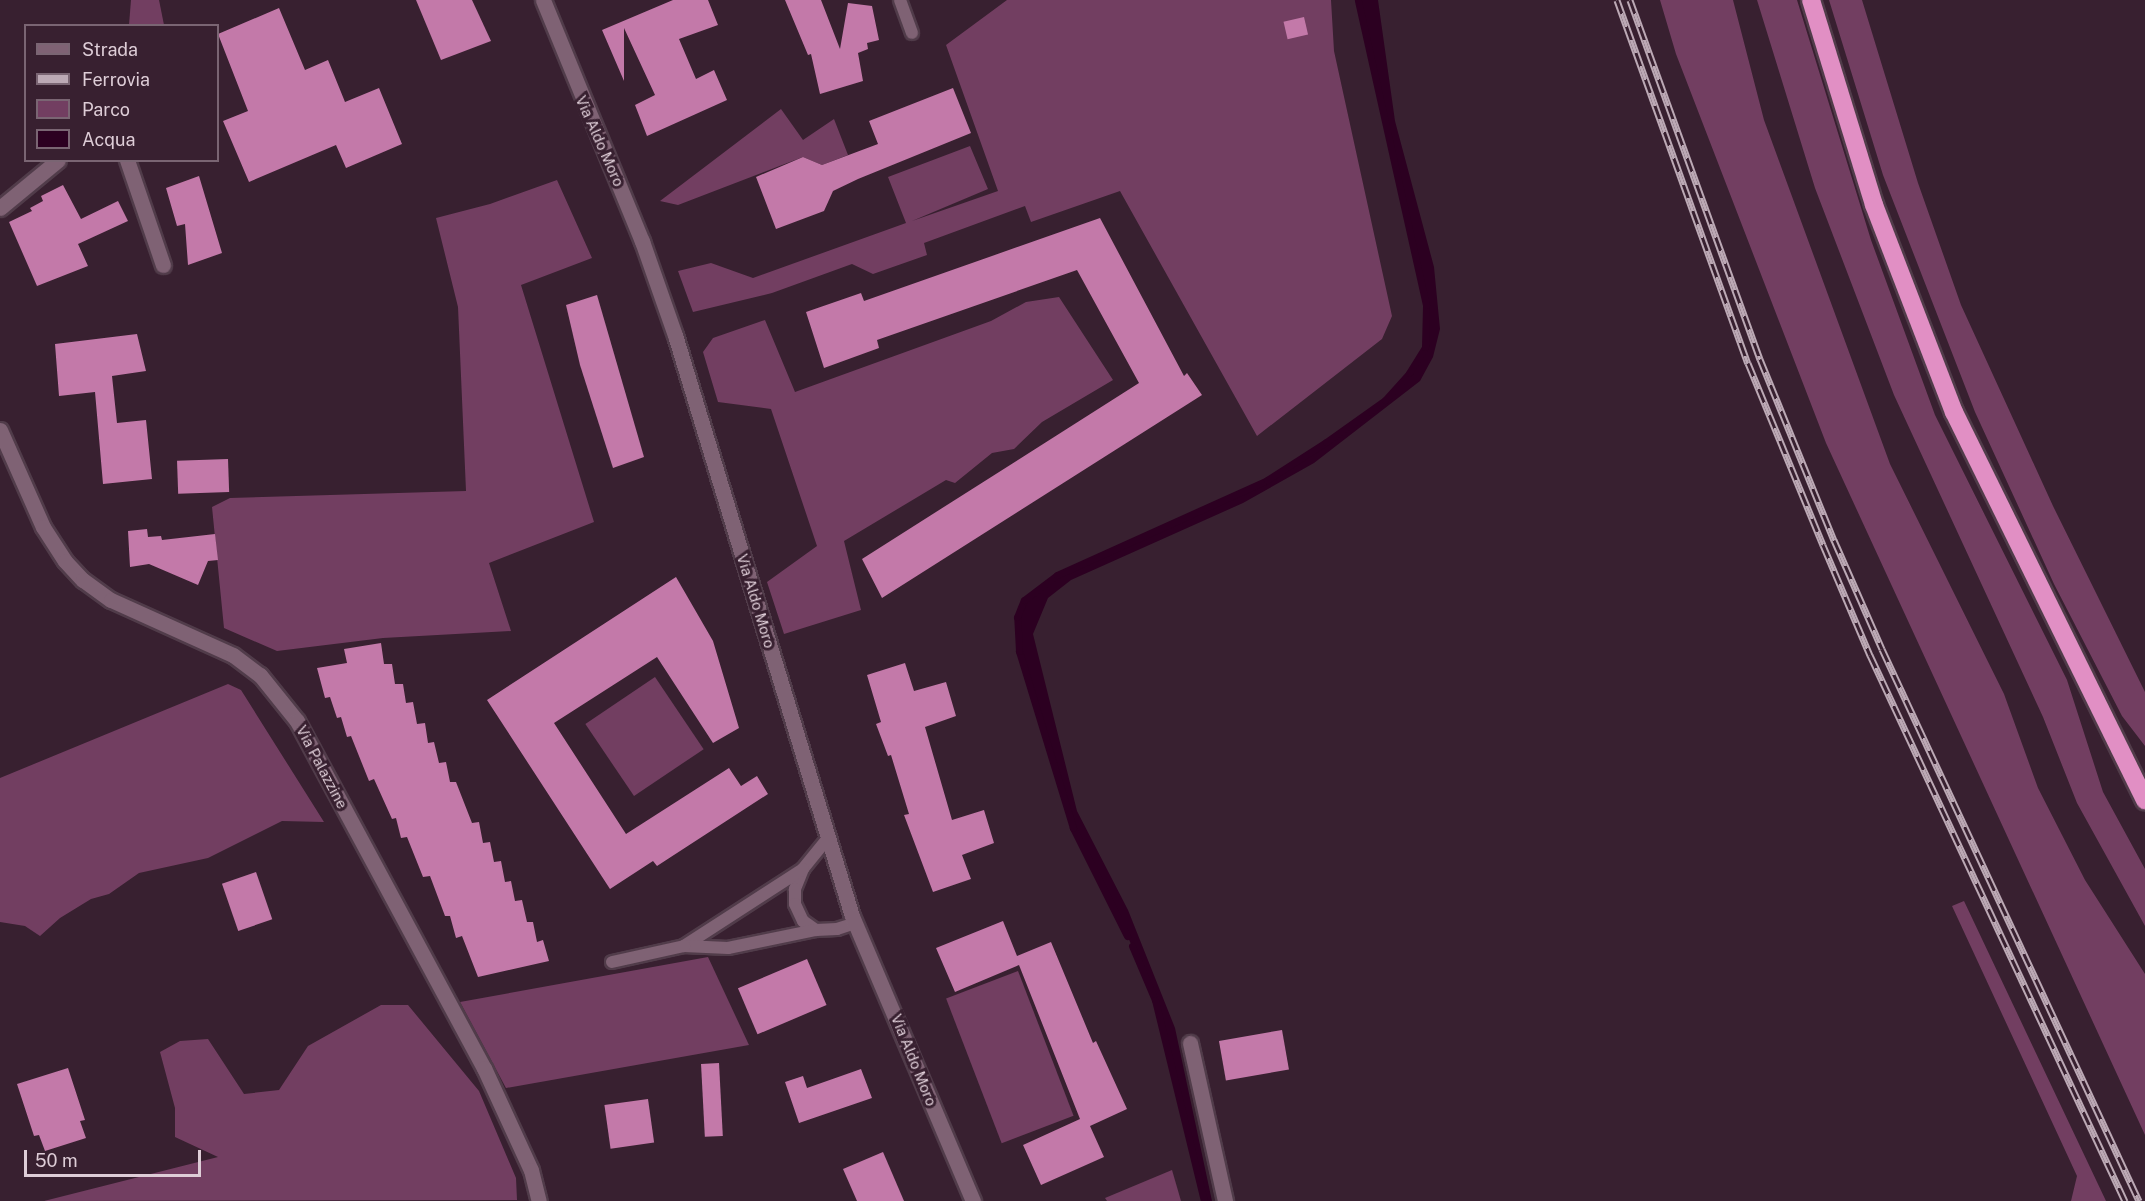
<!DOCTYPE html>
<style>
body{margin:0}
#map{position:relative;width:2145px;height:1201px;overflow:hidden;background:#382030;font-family:"Public Sans",sans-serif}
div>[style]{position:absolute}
.green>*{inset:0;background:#723e61;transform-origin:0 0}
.water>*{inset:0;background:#2c0021}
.stream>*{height:7px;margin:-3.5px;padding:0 3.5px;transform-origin:3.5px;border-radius:3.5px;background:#2c0021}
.building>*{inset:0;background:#c379a9;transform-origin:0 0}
.roads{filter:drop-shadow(2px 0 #513c4a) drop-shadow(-2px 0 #513c4a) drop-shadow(0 2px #513c4a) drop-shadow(0 -2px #513c4a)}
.lane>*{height:12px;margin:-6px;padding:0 6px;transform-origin:6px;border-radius:6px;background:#7f6274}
.street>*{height:15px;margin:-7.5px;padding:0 7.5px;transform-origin:7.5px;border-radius:7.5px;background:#7f6274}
.highway>*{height:18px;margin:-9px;padding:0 9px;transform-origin:9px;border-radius:9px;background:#e18fc4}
.rail>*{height:7px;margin-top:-3.5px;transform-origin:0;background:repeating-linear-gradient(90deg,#382030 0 14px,#bca9b5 0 28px);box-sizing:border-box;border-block:2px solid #bca9b5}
span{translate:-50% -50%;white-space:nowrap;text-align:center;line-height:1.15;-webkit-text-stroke:6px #382030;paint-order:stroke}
.street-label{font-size:15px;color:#decdd7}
.legend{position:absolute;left:24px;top:24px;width:195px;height:138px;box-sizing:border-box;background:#382030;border:2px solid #7a6573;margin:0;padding:8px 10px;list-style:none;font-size:18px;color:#decdd7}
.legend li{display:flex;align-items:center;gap:12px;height:30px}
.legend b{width:30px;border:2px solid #7a6573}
.scale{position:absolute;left:24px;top:1150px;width:177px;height:27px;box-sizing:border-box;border:3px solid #decdd7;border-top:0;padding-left:8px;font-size:18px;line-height:21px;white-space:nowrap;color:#decdd7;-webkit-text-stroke:4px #382030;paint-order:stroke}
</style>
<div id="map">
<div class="green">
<i style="clip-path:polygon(131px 0,159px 0,164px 25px,129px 25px)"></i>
<i style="clip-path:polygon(1007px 0,1331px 0,1334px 51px,1392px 316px,1382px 339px,1257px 436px,1120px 191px,1031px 222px,1025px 206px,924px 243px,927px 255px,873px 274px,852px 264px,772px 293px,693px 312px,678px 271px,711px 263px,753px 278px,906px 223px,888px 177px,970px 146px,988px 189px,912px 221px,998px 191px,946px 45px)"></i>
<i style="clip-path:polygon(1660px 0,1733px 0,1764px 120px,1890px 464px,2004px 694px,2038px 788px,2085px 880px,2145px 974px,2145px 1135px,1826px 443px,1676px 54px)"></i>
<i style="clip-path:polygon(1757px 0,1797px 0,1871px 240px,1935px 415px,2067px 680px,2103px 792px,2145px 869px,2145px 926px,2077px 803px,2043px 717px,1894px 395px,1815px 188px)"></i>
<i style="clip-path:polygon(1829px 0,1862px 0,1918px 183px,1961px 305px,2053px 506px,2145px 692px,2145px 746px,2122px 716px,2054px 584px,1975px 412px,1883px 175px)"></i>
<i style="clip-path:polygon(781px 109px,803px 140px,834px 119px,848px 155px,822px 165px,803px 157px,678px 205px,660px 201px)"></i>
<i style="clip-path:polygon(557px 180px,592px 258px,521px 285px,594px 522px,489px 563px,511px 631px,383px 638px,277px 651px,224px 628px,212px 507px,230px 498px,466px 491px,458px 307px,436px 218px,490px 204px)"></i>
<i style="clip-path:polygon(1059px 297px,1113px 380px,1042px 422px,1014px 449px,992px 453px,955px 483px,946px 480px,844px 541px,861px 610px,784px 634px,767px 582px,817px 546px,771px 409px,718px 402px,703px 352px,713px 338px,765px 320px,795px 392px,991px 321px,1026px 302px)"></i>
<i style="left:655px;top:677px;width:87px;height:84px;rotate:56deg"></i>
<i style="clip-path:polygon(228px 684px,241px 690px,324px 822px,282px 821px,208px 858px,139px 873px,109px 894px,91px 899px,60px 918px,40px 936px,25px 926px,0 922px,0 778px)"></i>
<i style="clip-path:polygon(1964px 901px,2106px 1201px,2071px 1201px,2077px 1176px,1952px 906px)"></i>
<i style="clip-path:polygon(708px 957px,749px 1045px,506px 1088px,460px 1002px)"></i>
<i style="left:1018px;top:971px;width:155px;height:77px;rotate:69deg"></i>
<i style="clip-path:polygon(381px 1005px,408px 1005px,479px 1091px,516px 1178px,517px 1200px,44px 1201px,218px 1157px,175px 1137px,175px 1108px,160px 1052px,180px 1041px,208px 1039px,244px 1094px,279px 1090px,308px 1046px)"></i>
<i style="clip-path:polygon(1172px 1170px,1181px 1201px,1107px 1201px,1105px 1198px)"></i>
</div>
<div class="water">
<i style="clip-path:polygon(1358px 0,1378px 0,1395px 121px,1434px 267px,1440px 329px,1433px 357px,1420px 381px,1314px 463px,1243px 503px,1071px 580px,1048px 598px,1033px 634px,1077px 811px,1128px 910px,1175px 1028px,1212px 1201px,1204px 1201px,1155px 1000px,1115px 907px,1073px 828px,1019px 651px,1017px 617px,1024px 600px,1057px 575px,1267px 480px,1326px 442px,1385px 400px,1409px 373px,1425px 347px,1426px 305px)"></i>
</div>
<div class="stream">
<i style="left:1127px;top:936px;width:121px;rotate:-116.6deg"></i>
<i style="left:1073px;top:828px;width:185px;rotate:-107deg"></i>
<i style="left:1019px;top:651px;width:34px;rotate:-93deg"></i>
<i style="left:1017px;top:617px;width:18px;rotate:-68deg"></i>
<i style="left:1024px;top:600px;width:41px;rotate:-37.1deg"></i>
<i style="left:1057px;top:575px;width:230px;rotate:-24.3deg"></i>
<i style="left:1267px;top:480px;width:70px;rotate:-32.8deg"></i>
<i style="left:1326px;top:442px;width:72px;rotate:-35.4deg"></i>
<i style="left:1385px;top:400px;width:36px;rotate:-48deg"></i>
<i style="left:1409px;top:373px;width:31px;rotate:-58deg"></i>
<i style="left:1425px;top:347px;width:42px;rotate:-88.6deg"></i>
<i style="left:1426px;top:305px;width:312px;rotate:-102.6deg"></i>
<i style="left:1132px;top:946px;width:59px;rotate:66.9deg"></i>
<i style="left:1155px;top:1000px;width:207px;rotate:76.3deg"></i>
</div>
<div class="building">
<i style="clip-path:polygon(416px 0,472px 0,491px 41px,441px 60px)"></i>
<i style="clip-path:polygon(673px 0,708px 0,718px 25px,679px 39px,696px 79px,714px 70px,727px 100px,647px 136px,635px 105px,655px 95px,624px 28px,624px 81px,602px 30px)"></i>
<i style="clip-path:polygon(785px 0,821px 0,840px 49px,848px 3px,872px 6px,879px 40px,867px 43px,868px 49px,858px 53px,863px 81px,820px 94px,811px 54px,808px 55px)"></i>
<i style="clip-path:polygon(279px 8px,305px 70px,328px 60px,345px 102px,379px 88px,402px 144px,346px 168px,336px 145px,249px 182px,223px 121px,248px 111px,218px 34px)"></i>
<i style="left:1304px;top:17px;width:18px;height:21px;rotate:77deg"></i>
<i style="clip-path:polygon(953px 88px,971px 133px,858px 179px,833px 191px,824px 211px,776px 229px,756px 177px,803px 157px,822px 165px,878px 144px,869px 121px)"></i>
<i style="clip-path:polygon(199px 176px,222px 253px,188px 265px,185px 224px,177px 226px,166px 188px)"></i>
<i style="clip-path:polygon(63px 185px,81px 219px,118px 201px,128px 221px,78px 244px,88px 266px,37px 286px,9px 222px,32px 211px,30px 208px,43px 201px,41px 196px)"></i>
<i style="clip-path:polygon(1100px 218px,1184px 376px,1187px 373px,1202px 395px,882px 598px,862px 559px,1139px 383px,1077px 270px,877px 340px,879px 348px,824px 368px,806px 312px,861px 293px,864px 301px)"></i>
<i style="clip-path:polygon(597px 295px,644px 457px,613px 468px,580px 365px,566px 305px)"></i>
<i style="clip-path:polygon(137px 334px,146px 371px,112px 376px,117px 423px,146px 420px,152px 479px,103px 484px,95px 392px,59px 396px,55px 344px)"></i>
<i style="left:228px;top:459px;width:33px;height:51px;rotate:88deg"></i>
<i style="clip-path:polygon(147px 529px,148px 537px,161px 536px,162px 540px,215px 534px,218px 560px,208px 561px,198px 585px,149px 564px,130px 567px,128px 531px)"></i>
<i style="clip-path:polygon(676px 577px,713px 641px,739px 728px,713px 743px,657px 657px,554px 723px,626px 834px,729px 768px,741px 786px,757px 776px,768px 794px,657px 866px,653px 861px,610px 889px,487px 700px)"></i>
<i style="clip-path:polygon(381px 643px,384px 664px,392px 664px,395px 684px,403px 684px,406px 703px,413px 702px,417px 724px,425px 723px,428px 743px,434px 742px,439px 763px,446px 762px,450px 782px,456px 782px,472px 823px,479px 822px,483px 843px,490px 842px,494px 862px,501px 861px,505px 882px,511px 881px,515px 901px,522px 900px,527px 922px,533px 922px,537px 942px,543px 940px,549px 961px,478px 977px,462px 936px,456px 938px,450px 916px,445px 916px,430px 876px,423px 877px,407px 837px,401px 838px,396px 818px,392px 819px,374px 779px,369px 781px,351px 736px,347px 737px,341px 717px,337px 718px,330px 697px,325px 698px,317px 668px,347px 663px,344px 649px)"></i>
<i style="clip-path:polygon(905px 663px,914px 691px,946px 682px,956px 716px,925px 727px,952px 820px,984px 810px,994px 843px,962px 855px,971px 879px,933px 892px,904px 815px,909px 814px,891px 755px,888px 756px,876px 724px,881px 722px,867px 675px)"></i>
<i style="left:256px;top:872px;width:50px;height:36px;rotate:71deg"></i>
<i style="clip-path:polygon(1003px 921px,1017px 956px,1051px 942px,1093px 1043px,1096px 1041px,1127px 1109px,1090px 1126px,1104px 1157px,1041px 1185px,1023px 1145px,1080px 1119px,1019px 965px,955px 992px,936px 948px)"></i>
<i style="left:807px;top:959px;width:50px;height:75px;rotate:67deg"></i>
<i style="left:1282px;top:1030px;width:40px;height:64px;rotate:80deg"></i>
<i style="left:719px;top:1063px;width:73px;height:18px;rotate:87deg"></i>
<i style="clip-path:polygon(68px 1068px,85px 1120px,80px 1121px,86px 1138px,45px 1151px,39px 1135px,34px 1136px,17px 1084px)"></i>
<i style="clip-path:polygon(861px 1069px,872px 1098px,799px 1123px,785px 1082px,803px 1076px,807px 1088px)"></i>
<i style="left:648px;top:1099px;width:44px;height:44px;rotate:82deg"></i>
<i style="clip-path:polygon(883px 1152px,904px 1201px,857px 1201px,843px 1169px)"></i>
</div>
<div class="roads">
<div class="lane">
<i style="left:900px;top:0;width:35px;rotate:70deg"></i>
<i style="left:828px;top:838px;width:40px;rotate:129deg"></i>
<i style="left:803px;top:869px;width:22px;rotate:112deg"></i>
<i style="left:795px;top:889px;width:15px;rotate:90deg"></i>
<i style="left:795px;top:904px;width:19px;rotate:65deg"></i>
<i style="left:803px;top:921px;width:16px;rotate:35deg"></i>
<i style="left:816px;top:930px;width:21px;rotate:-3deg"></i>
<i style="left:837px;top:929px;width:19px;rotate:-18deg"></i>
<i style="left:803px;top:869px;width:142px;rotate:147.1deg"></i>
<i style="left:684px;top:946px;width:44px;rotate:2.6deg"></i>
<i style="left:728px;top:948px;width:90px;rotate:-11.6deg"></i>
<i style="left:612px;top:962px;width:74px;rotate:-12.5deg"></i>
</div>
<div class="street">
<i style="left:543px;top:0;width:261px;rotate:67.7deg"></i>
<i style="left:642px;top:241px;width:100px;rotate:70.7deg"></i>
<i style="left:675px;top:335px;width:607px;rotate:73.06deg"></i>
<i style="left:852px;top:916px;width:310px;rotate:67deg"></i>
<i style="left:127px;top:160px;width:111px;rotate:71.1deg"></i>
<i style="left:0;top:208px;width:75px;rotate:-39.6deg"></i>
<i style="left:0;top:430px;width:106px;rotate:66.1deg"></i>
<i style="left:43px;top:527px;width:40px;rotate:57.1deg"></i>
<i style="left:65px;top:561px;width:26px;rotate:47deg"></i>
<i style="left:83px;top:580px;width:34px;rotate:36deg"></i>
<i style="left:111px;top:600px;width:134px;rotate:24.3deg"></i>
<i style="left:233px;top:655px;width:34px;rotate:37deg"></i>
<i style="left:260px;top:675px;width:59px;rotate:51.2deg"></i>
<i style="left:297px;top:721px;width:394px;rotate:61.7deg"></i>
<i style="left:484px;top:1068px;width:112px;rotate:65.3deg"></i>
<i style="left:531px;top:1170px;width:32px;rotate:76deg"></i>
<i style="left:1190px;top:1043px;width:162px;rotate:77.5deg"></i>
</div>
<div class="highway">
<i style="left:1811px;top:0;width:214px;rotate:72.9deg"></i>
<i style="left:1874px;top:205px;width:222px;rotate:68.9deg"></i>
<i style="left:1954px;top:412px;width:433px;rotate:63.8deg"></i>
</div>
</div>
<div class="rail">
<i style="left:1617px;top:0;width:386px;rotate:70.2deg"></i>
<i style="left:1748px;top:363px;width:197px;rotate:67.6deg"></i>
<i style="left:1823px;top:545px;width:120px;rotate:66.9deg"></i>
<i style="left:1870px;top:655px;width:603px;rotate:64.97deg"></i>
<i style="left:1630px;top:0;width:382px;rotate:70.1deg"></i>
<i style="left:1760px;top:359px;width:196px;rotate:67.8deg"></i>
<i style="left:1834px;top:540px;width:119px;rotate:66.2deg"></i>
<i style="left:1882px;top:649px;width:609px;rotate:65.03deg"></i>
</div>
<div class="street-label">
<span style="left:600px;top:141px;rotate:66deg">Via Aldo Moro</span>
<span style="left:756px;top:601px;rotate:73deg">Via Aldo Moro</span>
<span style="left:322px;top:767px;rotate:62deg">Via Palazzine</span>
<span style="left:914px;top:1060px;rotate:68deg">Via Aldo Moro</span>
</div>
<ul class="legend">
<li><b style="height:8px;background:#7f6274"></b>Strada</li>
<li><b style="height:8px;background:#bca9b5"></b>Ferrovia</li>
<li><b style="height:16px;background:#723e61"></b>Parco</li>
<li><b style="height:16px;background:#2c0021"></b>Acqua</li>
</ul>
<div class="scale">50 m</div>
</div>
